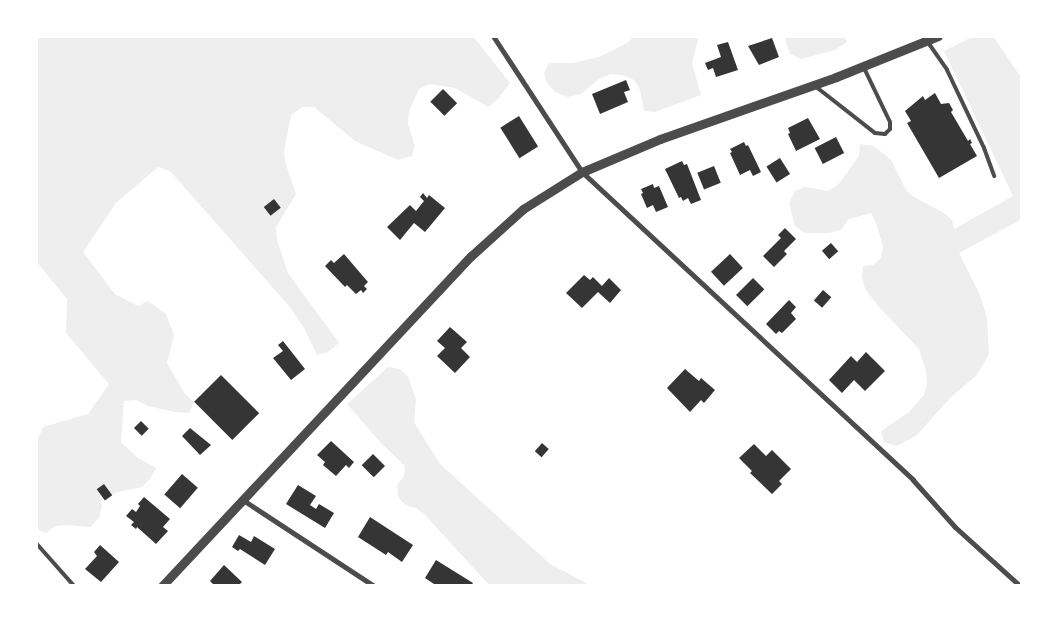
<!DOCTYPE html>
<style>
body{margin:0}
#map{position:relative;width:1058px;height:622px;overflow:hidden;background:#fff;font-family:Jost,sans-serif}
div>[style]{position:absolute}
.green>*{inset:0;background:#eee}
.building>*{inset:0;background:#353535;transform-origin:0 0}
.service>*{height:4px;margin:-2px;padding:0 2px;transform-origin:2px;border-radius:2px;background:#4c4c4c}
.minor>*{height:5px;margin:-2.5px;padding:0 2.5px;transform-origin:2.5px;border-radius:2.5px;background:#4c4c4c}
.tertiary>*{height:9px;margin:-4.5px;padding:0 4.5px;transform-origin:4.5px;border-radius:4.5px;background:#4c4c4c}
span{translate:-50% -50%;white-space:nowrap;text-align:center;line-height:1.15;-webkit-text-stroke:5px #fff;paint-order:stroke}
.frame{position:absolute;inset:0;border:38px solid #fff;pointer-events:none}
</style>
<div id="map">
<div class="green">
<i style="clip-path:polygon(36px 36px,473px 36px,510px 83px,497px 100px,488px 107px,455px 88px,430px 84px,419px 89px,409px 111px,408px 124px,415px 146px,412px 156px,398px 160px,355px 141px,314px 107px,302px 107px,291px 115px,284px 152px,285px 162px,296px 194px,276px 227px,277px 240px,288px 273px,339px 343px,328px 352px,317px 355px,304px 328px,289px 306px,170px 171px,158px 167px,116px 203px,83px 252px,115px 294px,138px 306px,148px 301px,166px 314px,174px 335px,167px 363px,185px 394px,194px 402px,189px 413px,175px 412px,148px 406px,136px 400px,124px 401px,121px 442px,138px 458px,156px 468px,150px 479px,142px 487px,117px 492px,112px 495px,100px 496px,102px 507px,99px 518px,90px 527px,67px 525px,55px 526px,46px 533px,36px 529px,36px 444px,43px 427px,88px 414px,109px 384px,66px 333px,67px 299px,36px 261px)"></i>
<i style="clip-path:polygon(633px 36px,699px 36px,692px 63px,701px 95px,655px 112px,644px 111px,640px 90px,634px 80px,623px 75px,611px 74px,599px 79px,581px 94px,568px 97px,555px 92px,547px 83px,544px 73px,549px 63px,573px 63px,599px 57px,629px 42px)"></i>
<i style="clip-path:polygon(784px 36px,844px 36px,847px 42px,835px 50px,801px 59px,790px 54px)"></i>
<i style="clip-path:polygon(974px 36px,993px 36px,1022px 79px,1022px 219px,959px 253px,980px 295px,987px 318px,989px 354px,977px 375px,950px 398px,917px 435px,897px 446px,884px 442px,881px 431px,909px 412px,924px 395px,927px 384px,926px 371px,919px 349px,879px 307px,865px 289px,862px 277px,863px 266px,873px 265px,881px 258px,883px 246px,876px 223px,871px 213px,849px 219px,841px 230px,829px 233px,805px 233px,795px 226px,789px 203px,795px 191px,805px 187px,828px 191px,838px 185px,859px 156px,860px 144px,873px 146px,883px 153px,891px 160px,906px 190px,914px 197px,944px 213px,952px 220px,954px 229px,1013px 196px,944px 51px)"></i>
<i style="clip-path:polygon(388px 367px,400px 369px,408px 377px,416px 399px,414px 422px,440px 464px,550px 564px,592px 586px,490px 586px,424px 514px,416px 508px,405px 505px,398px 497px,397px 485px,404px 476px,405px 466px,380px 442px,347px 404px)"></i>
</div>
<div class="building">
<i style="clip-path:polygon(772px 38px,779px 57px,759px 65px,748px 46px)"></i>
<i style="clip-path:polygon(728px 42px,738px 70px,716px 77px,713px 68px,708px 70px,705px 63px,721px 57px,717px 45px)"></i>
<i style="clip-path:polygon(626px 80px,630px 90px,624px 92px,628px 102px,600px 114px,592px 94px)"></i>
<i style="left:443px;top:89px;width:20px;height:18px;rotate:45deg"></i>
<i style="clip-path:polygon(935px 93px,941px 104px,949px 103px,953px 110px,951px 112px,968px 141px,970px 139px,972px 143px,970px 144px,977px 156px,939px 178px,907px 123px,911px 121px,905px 111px,923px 96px,925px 100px)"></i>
<i style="left:519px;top:116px;width:36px;height:22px;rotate:58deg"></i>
<i style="clip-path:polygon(808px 118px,820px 139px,796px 151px,788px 134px,790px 133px,788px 128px)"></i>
<i style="left:836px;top:137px;width:18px;height:24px;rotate:63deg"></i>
<i style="clip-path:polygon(744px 142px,746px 146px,748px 145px,761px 172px,753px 176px,750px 170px,740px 175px,730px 153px,732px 152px,730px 149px)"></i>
<i style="left:780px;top:158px;width:19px;height:16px;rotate:58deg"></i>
<i style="clip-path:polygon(682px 161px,684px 165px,687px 164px,701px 200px,691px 204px,688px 198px,683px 201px,681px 197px,679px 198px,665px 169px)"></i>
<i style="left:714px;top:166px;width:18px;height:18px;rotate:68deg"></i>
<i style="clip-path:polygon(653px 184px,654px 188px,659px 186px,668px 207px,656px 212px,653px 205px,647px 208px,641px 194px,643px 193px,641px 189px)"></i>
<i style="clip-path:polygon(423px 193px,427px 198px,429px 195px,445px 208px,425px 232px,414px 223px,400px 240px,387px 227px,410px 205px,416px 211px,424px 201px,420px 197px)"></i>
<i style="left:274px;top:199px;width:11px;height:13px;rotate:52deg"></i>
<i style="clip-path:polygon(785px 228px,796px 239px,784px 251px,787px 254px,774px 267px,763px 256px,781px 238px,778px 235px)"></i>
<i style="left:831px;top:243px;width:11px;height:12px;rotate:49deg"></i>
<i style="clip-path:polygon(344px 254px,368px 282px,364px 286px,367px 289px,363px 293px,361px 290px,356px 294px,347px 285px,345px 287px,325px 266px,331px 260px,334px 263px)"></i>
<i style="left:730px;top:254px;width:19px;height:26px;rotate:47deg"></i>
<i style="clip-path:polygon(584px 275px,590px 280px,593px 277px,602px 286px,609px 278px,621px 290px,610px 303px,598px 292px,582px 308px,566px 293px)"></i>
<i style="left:753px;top:278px;width:16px;height:24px;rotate:45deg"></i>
<i style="left:823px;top:290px;width:11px;height:14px;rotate:41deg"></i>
<i style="clip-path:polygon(789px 300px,796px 307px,791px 313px,796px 319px,782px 333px,779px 331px,776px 334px,766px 324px)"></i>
<i style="clip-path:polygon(450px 327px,467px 342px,461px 348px,470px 357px,455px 373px,437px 356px,445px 348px,437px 341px)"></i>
<i style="clip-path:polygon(283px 341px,305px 369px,291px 380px,273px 358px,283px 351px,278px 345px)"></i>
<i style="clip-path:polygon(866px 352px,885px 371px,865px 391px,854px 380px,842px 393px,829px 380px,851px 356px,857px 362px)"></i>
<i style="clip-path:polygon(685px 369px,699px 381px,701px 378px,715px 390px,704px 403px,701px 400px,690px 412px,667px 388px)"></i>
<i style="left:221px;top:375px;width:54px;height:38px;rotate:45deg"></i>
<i style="left:141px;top:421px;width:11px;height:10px;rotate:45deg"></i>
<i style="clip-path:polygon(190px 428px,211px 445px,200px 455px,182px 436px)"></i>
<i style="clip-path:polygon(331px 441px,354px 462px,349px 468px,346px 465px,336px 476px,323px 465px,325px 462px,317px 455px)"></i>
<i style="left:542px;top:443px;width:9px;height:11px;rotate:41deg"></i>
<i style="clip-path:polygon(754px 444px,766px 456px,772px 450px,791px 469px,779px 481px,782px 484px,772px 494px,750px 473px,752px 471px,739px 458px)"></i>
<i style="left:373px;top:454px;width:17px;height:16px;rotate:45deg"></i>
<i style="left:182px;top:474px;width:21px;height:27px;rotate:41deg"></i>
<i style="left:104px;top:484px;width:14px;height:9px;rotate:54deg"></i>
<i style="clip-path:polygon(298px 485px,316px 496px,310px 505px,316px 509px,319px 504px,334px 513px,325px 528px,286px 504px)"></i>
<i style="clip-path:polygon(144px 497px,170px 519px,163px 527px,168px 531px,156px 544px,137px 527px,136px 529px,131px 525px,134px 522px,126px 516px,132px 509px,136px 512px,140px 506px,138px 504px)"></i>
<i style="clip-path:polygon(370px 517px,413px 545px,402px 562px,388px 552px,386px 555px,358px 537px)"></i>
<i style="clip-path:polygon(239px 535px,251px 542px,254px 536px,275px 549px,265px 565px,240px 549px,238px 551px,232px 547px)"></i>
<i style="clip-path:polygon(100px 545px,119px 562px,101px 582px,85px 569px,97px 556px,94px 552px)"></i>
<i style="clip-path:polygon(436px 560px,473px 583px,471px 586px,437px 586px,425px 578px)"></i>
<i style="clip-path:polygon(224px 565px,242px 582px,238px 586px,215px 586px,210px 581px)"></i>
</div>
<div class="service">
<i style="left:927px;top:41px;width:35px;rotate:55deg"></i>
<i style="left:947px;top:70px;width:86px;rotate:64.6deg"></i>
<i style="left:984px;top:148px;width:30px;rotate:70deg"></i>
<i style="left:815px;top:86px;width:76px;rotate:38.1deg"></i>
<i style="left:875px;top:133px;width:10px;rotate:6deg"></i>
<i style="left:885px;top:134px;width:7px;rotate:-45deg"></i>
<i style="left:890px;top:129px;width:7px;rotate:-90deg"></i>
<i style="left:890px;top:122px;width:62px;rotate:-115.7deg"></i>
<i style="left:36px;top:543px;width:57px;rotate:48.5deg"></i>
</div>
<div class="minor">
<i style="left:493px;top:36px;width:163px;rotate:56.8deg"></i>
<i style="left:582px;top:172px;width:452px;rotate:42.9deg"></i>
<i style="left:913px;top:480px;width:63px;rotate:48.2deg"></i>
<i style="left:955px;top:527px;width:88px;rotate:42.2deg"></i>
<i style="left:243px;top:500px;width:157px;rotate:33.3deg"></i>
</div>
<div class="tertiary">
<i style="left:162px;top:586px;width:452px;rotate:-46.9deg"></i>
<i style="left:471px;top:256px;width:70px;rotate:-42.1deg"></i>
<i style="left:523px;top:209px;width:70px;rotate:-32.1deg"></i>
<i style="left:582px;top:172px;width:85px;rotate:-22.9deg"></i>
<i style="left:660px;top:139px;width:187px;rotate:-19.4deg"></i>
<i style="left:836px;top:77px;width:110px;rotate:-21.9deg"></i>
</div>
<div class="frame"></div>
</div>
